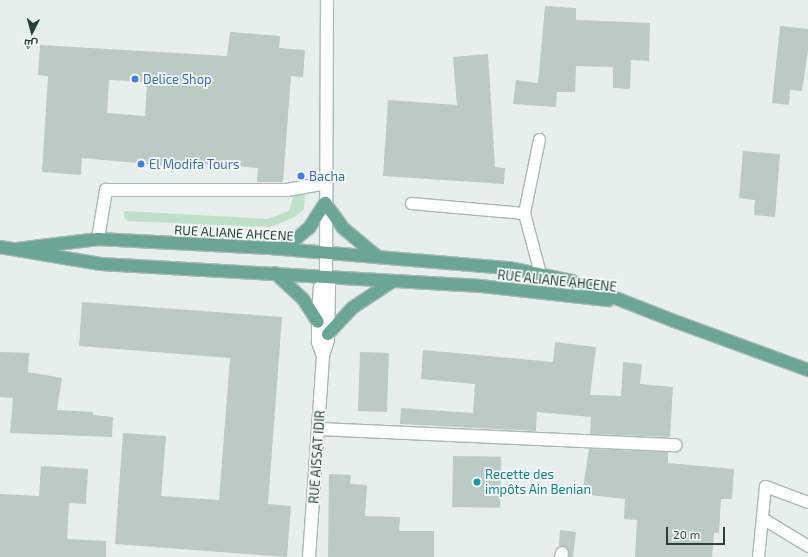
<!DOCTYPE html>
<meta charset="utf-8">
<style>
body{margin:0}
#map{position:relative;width:808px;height:557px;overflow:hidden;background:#e6efeb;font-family:"Exo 2",Cairo,sans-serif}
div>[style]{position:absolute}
.green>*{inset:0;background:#bfe0c8}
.building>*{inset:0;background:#bbcac4;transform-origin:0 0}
.roads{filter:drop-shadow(1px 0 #a8b8b2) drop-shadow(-1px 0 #a8b8b2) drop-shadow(0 1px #a8b8b2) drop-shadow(0 -1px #a8b8b2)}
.lane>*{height:11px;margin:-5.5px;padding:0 5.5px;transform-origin:5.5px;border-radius:5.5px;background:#fff}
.street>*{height:12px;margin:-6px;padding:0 6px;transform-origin:6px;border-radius:6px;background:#fff}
.secondary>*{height:12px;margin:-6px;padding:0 6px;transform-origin:6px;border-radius:6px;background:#fff}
.primary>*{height:12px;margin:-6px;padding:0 6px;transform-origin:6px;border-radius:6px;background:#6aa596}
.dots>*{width:11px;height:11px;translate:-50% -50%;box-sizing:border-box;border:2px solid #f7fbf9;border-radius:50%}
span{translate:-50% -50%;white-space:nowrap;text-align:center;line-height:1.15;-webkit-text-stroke:3.5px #f7fbf9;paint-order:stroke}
.shop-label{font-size:13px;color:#366cbe}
.left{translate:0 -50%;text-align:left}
.street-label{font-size:13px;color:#24423a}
.culture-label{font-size:13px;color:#0d838f}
.north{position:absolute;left:12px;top:12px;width:40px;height:40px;-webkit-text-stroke:3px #f7fbf9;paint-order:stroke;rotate:186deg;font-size:11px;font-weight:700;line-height:16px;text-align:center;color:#24423a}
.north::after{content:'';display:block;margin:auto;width:14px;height:18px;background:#24423a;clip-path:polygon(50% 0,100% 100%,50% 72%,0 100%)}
.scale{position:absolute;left:666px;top:527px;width:59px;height:18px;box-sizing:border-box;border:2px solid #24423a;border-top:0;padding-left:5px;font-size:12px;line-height:14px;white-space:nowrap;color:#24423a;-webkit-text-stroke:3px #f7fbf9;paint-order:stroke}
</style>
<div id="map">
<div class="green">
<i style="clip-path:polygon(294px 195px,305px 195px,304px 209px,295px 217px,270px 227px,127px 221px,124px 217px,124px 211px,268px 219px,289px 211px)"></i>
</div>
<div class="building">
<i style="clip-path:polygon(545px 6px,576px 8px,576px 20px,650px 23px,649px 61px,631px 60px,630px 89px,613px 88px,613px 67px,576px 66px,575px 92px,557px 92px,556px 107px,513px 104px,516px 80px,538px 83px)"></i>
<i style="clip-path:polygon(780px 26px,808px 29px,808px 51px,802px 91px,790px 90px,789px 105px,772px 103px)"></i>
<i style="clip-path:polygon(evenodd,230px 32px,280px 36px,279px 48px,305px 50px,303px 77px,291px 76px,283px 182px,257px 182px,258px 168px,171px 162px,170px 166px,82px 158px,81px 175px,42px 172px,48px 76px,38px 75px,40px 45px,227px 56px,230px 32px,109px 80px,147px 82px,145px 116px,107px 113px,109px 80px)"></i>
<i style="clip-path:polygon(488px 54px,495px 167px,505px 168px,504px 184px,383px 176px,388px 100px,457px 105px,453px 57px)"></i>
<i style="clip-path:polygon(743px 151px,780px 154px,775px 217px,754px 215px,755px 200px,739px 198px)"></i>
<i style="clip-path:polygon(82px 302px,282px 317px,268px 504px,291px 506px,287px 557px,115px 544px,123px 433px,166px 436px,161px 496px,219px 500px,230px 358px,79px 346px)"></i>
<i style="clip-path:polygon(555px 342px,596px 347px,590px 395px,621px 396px,623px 362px,642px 364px,640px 384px,673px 387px,670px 437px,590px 434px,591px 417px,537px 412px,536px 431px,400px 424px,401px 408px,473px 413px,475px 384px,421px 379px,423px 350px,553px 362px)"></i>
<i style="clip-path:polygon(0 352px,29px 353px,28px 372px,62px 378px,57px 410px,93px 412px,93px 415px,113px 417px,112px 437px,10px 433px,13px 398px,0 397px)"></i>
<i style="left:360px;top:352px;width:29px;height:59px;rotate:2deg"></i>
<i style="clip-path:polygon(589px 449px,668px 452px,668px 463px,734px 469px,732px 499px,721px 499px,719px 533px,714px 533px,712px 557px,635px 557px,637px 520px,624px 519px,625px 499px,582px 494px)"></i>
<i style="left:453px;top:456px;width:48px;height:51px;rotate:1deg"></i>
<i style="clip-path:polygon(41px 466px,88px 469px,86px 504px,69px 503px,67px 539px,106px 541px,106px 557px,0 557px,0 494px,39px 496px)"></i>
<i style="clip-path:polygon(329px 474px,351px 475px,350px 484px,367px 485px,365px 516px,400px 517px,399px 531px,434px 531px,434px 557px,328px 557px)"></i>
<i style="clip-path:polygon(560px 530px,576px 532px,573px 557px,569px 557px,567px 547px,559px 546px)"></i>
</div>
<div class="roads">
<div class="lane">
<i style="left:539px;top:139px;width:76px;rotate:101.5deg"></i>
<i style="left:524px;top:213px;width:62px;rotate:75.1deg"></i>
<i style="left:411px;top:203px;width:113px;rotate:5.1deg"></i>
<i style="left:762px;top:518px;width:54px;rotate:31.3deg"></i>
<i style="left:758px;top:557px;width:71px;rotate:-84.4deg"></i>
<i style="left:765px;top:486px;width:46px;rotate:20.4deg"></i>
</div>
<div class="street">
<i style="left:98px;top:239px;width:50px;rotate:-80.7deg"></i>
<i style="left:106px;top:190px;width:181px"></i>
<i style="left:287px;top:190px;width:39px;rotate:-10deg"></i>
<i style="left:323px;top:356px;width:15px;rotate:-110deg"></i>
<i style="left:318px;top:342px;width:20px;rotate:-90deg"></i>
<i style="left:318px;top:322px;width:34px;rotate:-87deg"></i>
<i style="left:320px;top:288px;width:13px;rotate:-63deg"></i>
<i style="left:320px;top:429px;width:356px;rotate:2.6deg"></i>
<i style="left:309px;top:557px;width:201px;rotate:-86deg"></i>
<i style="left:323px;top:356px;width:17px;rotate:-73deg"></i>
<i style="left:328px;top:340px;width:54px;rotate:-88.9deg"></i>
<i style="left:329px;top:286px;width:10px;rotate:-107deg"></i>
<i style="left:561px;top:557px;width:4px;rotate:-76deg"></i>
</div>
<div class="secondary">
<i style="left:326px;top:276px;width:276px;rotate:-89.8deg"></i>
</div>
<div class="primary">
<i style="left:325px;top:203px;width:31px;rotate:54deg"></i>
<i style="left:343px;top:228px;width:45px;rotate:39.6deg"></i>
<i style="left:0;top:247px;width:102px;rotate:9.6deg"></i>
<i style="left:101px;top:264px;width:381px;rotate:3.3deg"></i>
<i style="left:481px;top:286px;width:128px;rotate:6.3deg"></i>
<i style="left:276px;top:247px;width:23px;rotate:-23deg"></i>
<i style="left:297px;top:238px;width:16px;rotate:-40deg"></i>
<i style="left:309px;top:228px;width:30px;rotate:-57deg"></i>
<i style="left:17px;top:249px;width:82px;rotate:-7deg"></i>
<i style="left:98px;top:239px;width:172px;rotate:3deg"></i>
<i style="left:270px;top:248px;width:241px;rotate:4.8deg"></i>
<i style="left:510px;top:268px;width:63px;rotate:11.8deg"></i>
<i style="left:572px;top:281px;width:110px;rotate:21.4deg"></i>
<i style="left:674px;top:321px;width:143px;rotate:20.1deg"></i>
<i style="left:275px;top:273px;width:38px;rotate:43deg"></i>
<i style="left:303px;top:299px;width:27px;rotate:57deg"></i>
<i style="left:328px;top:334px;width:35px;rotate:-47deg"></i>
<i style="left:352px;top:308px;width:49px;rotate:-33.4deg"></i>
</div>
</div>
<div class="dots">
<i style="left:135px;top:79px;background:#3f7fe0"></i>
<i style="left:141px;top:164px;background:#3f7fe0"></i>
<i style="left:301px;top:176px;background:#3f7fe0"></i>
<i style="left:477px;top:482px;background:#0f9aa8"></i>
</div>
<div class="shop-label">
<span class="left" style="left:143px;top:79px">Delice Shop</span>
<span class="left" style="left:149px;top:164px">El Modifa Tours</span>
<span class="left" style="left:309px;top:176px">Bacha</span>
</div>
<div class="street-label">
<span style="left:234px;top:233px;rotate:3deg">RUE ALIANE AHCENE</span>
<span style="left:557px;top:281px;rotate:6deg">RUE ALIANE AHCENE</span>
<span style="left:317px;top:457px;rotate:-86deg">RUE AISSAT IDIR</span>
</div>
<div class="culture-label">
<span class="left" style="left:485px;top:482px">Recette des<br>impôts Ain Benian</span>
</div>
<div class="north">ش</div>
<div class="scale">20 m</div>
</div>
